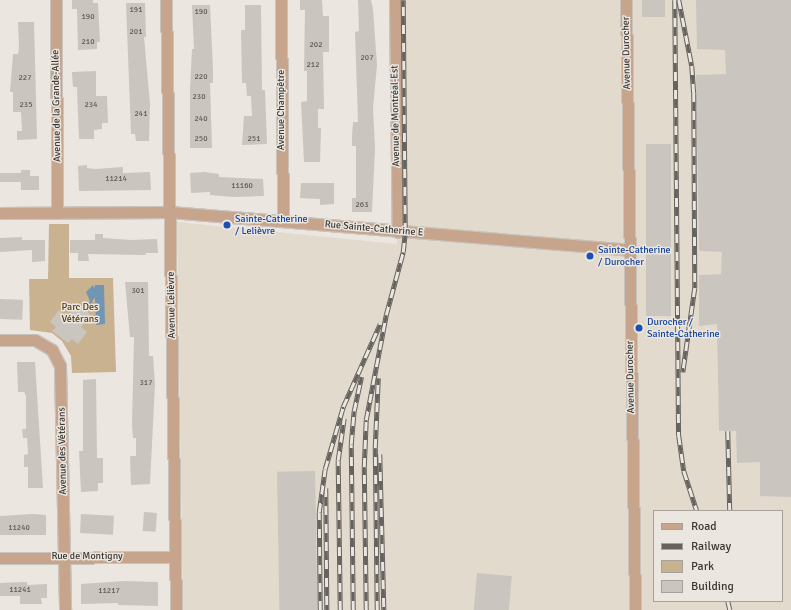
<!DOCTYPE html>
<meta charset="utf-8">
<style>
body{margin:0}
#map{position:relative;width:791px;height:610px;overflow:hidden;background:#ebe6df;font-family:Signika,sans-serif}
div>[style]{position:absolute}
.built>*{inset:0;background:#e2dacc}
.green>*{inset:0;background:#c9b290}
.water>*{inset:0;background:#7195b2}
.building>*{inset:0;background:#cac5be;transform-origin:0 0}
.roads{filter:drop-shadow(1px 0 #c8c3bd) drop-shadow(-1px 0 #c8c3bd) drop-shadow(0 1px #c8c3bd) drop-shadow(0 -1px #c8c3bd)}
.street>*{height:11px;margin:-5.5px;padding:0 5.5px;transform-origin:5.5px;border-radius:5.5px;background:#c7a48c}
.rail>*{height:4.5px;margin-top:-2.25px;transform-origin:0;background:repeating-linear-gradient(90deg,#ebe6df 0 9px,#66635f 0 18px);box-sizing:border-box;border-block:1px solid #66635f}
.dots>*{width:11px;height:11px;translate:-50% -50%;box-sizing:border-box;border:2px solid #ebe6df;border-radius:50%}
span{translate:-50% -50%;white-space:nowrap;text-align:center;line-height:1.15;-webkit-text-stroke:3px #ebe6df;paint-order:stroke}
.number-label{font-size:8px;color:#5f5c58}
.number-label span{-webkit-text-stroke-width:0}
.street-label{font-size:10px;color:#3b3936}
.transit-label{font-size:10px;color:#164399}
.left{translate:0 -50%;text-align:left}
.park-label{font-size:10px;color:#563d0d}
.legend{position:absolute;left:653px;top:510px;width:130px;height:92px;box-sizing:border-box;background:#ebe6df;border:1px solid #a5a19b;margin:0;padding:5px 7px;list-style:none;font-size:12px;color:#3b3936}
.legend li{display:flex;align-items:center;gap:8px;height:20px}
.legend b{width:20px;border:1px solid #a5a19b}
</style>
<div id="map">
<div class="built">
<i style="clip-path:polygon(evenodd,392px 0,791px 0,791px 610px,183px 610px,177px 222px,397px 244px,392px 0,654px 511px,782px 511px,782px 601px,654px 601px,654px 511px)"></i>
</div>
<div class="green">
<i style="clip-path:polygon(49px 224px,69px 224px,69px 278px,113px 278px,116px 372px,72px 373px,71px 356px,62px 341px,52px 333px,30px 330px,29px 279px,48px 279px)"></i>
</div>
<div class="water">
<i style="clip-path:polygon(93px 285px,94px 289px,95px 285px,104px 285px,105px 324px,96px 325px,95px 298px,92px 301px,93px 307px,87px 306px,90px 301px,86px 292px)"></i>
</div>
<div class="building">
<i style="clip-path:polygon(72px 0,93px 0,93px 3px,98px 3px,100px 42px,97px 42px,97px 49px,78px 50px,77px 9px,72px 9px)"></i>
<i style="clip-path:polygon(300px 0,322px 0,323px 16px,329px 16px,329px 52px,323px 52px,324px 109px,318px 109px,318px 128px,321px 128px,320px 162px,304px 162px,301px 102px,307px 101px,307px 71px,304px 71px,305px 10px,300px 10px)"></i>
<i style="clip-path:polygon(358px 0,371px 0,373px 9px,377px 65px,373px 108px,375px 148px,372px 212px,352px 212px,352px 198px,356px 198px,356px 146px,352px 146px,352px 136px,353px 122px,358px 122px,355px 32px,359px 31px)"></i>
<i style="left:642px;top:0;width:23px;height:17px"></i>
<i style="clip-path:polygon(696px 0,791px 0,791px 497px,760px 496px,760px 462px,737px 463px,736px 431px,719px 431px,717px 324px,699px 326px,699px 275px,721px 274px,722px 252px,699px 251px,696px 75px,726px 74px,725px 50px,697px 49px)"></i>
<i style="clip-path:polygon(126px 3px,145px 3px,146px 37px,144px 37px,150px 104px,149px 141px,136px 141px,135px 134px,131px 134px)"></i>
<i style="clip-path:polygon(192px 5px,210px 5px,213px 70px,213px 83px,210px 83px,212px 148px,190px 148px,190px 90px,192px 49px,194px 49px)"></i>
<i style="clip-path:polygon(245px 5px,261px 5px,262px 90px,265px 90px,267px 144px,242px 145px,244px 116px,252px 116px,251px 96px,247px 96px,246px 83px,242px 83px,241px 30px,245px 30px)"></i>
<i style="clip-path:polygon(18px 22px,34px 22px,37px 139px,17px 140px,17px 131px,22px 131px,21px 112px,13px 112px,13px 92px,10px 92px,13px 54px,18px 54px,19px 47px)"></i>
<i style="clip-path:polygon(96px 71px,96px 96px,107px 96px,108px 123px,102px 123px,102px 129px,94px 130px,94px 139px,79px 139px,77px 87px,73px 87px,72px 72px)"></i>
<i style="left:671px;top:144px;width:172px;height:25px;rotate:90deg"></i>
<i style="clip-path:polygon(87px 165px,87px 168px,95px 169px,123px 167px,123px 173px,150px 172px,151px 190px,79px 191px,78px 166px)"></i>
<i style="clip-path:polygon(21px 170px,30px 170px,30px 176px,39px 176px,39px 190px,21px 190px,21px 182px,0 182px,0 173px,21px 173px)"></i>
<i style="clip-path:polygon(204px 172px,219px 174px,219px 177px,263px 179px,264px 196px,234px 197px,210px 195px,210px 192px,191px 193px,190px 173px)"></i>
<i style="clip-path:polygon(301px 183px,334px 183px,334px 204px,320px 205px,320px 199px,300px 198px)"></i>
<i style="clip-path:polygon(95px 234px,103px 234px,103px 238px,131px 240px,157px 239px,158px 253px,145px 253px,146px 255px,88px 254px,89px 261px,78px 261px,78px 253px,70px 253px,70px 240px,95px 240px)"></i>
<i style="clip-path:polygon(22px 237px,22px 240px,45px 240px,45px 261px,32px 262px,32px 250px,0 252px,0 238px)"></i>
<i style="clip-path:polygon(125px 282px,148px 282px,149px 356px,153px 356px,155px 384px,150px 484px,131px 485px,130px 456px,136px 456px,136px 438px,133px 438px,132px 425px,134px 337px,130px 337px)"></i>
<i style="left:0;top:299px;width:23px;height:20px;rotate:2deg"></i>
<i style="clip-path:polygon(77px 305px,85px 308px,90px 315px,81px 327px,87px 332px,78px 344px,72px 339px,68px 343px,52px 331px,56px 327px,50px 322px,59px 310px,67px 317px)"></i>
<i style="clip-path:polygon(17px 362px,35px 362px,43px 488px,28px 488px,28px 467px,24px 467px,24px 455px,28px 454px,27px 438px,23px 438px,22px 429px,26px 429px,26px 396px,24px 392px,18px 392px)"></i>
<i style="clip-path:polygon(96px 379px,97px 458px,103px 458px,103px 483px,98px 483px,98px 491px,81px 492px,79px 451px,83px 451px,83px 380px)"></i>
<i style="left:315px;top:471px;width:139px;height:38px;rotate:89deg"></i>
<i style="left:144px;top:512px;width:13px;height:19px;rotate:4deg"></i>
<i style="clip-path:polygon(33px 514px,46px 515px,46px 535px,0 535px,0 516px)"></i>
<i style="left:81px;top:514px;width:33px;height:19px;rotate:3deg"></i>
<i style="left:477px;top:573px;width:35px;height:37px;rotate:5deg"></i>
<i style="clip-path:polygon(125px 581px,158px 582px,158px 606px,118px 605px,118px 603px,81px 604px,81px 584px)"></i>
<i style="clip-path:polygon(27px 582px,27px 585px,47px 584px,47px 598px,41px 598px,42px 604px,20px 604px,20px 596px,0 596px,0 583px)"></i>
</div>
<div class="roads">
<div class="street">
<i style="left:56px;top:0;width:213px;rotate:89.7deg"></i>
<i style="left:166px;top:0;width:610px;rotate:89.06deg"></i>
<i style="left:281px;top:0;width:221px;rotate:89.5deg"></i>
<i style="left:395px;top:0;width:232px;rotate:89.3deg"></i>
<i style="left:626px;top:0;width:610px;rotate:89.15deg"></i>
<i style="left:0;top:213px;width:170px;rotate:-0.3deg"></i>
<i style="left:170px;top:212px;width:461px;rotate:4.7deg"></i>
<i style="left:0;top:340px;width:35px"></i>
<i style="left:35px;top:340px;width:20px;rotate:30deg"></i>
<i style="left:52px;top:350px;width:18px;rotate:63deg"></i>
<i style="left:60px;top:366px;width:244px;rotate:88.8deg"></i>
<i style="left:0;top:558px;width:175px;rotate:-0.3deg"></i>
</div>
</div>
<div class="rail">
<i style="left:675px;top:0;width:436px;rotate:89.5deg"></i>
<i style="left:679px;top:436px;width:35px;rotate:82deg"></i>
<i style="left:684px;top:471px;width:42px;rotate:72deg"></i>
<i style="left:679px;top:0;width:67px;rotate:78.9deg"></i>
<i style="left:692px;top:66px;width:27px;rotate:86deg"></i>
<i style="left:694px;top:93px;width:195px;rotate:89.7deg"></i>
<i style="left:695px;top:288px;width:85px;rotate:98.1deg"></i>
<i style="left:728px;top:431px;width:80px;rotate:88.6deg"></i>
<i style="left:380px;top:454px;width:156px;rotate:88.5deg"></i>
<i style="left:326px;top:488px;width:122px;rotate:89.5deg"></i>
<i style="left:728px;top:601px;width:9px;rotate:77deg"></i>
<i style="left:320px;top:610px;width:98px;rotate:-90.6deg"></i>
<i style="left:319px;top:512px;width:43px;rotate:-82.1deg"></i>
<i style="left:325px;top:469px;width:65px;rotate:-73.8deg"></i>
<i style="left:343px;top:407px;width:91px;rotate:-66deg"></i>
<i style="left:340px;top:610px;width:150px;rotate:-90.8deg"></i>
<i style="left:338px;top:460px;width:42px;rotate:-81.9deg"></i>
<i style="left:353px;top:610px;width:166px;rotate:-90.7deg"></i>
<i style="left:351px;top:444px;width:33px;rotate:-85deg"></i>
<i style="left:354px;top:411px;width:35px;rotate:-78deg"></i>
<i style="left:366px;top:610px;width:143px;rotate:-90.8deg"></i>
<i style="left:364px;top:467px;width:47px;rotate:-87.6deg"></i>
<i style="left:366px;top:420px;width:107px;rotate:-79.2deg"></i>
<i style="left:386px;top:315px;width:65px;rotate:-74.9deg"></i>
<i style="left:403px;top:252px;width:20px;rotate:-84deg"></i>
<i style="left:405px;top:232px;width:232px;rotate:-90.5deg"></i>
<i style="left:377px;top:610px;width:162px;rotate:-90.7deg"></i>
<i style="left:375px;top:448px;width:70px;rotate:-87.5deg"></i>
</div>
<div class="dots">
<i style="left:227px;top:225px;background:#1a4fb4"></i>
<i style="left:590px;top:256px;background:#1a4fb4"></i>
<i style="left:639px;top:328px;background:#1a4fb4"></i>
</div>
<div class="number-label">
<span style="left:136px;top:10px">191</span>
<span style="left:201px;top:12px">190</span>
<span style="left:88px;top:17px">190</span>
<span style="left:136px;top:32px">201</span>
<span style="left:88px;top:42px">210</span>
<span style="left:316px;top:45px">202</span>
<span style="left:367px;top:58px">207</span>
<span style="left:313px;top:65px">212</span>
<span style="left:201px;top:77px">220</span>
<span style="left:25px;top:78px">227</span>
<span style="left:199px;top:97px">230</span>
<span style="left:26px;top:105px">235</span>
<span style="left:91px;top:105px">234</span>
<span style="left:141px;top:114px">241</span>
<span style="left:201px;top:119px">240</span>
<span style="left:201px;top:139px">250</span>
<span style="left:254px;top:139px">251</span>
<span style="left:116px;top:179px">11214</span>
<span style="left:242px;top:186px">11160</span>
<span style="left:362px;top:205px">263</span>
<span style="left:138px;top:291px">301</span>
<span style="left:146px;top:383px">317</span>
<span style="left:19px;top:528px">11240</span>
<span style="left:20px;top:590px">11241</span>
<span style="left:109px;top:591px">11217</span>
</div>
<div class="street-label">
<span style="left:627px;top:53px;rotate:-91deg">Avenue Durocher</span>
<span style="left:57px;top:106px;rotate:-91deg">Avenue de la Grande-Allée</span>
<span style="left:282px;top:110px;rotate:-90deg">Avenue Champêtre</span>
<span style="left:396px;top:116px;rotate:-91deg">Avenue de Montréal-Est</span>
<span style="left:374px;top:229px;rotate:5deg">Rue Sainte-Catherine E</span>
<span style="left:172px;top:305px;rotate:-91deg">Avenue Lelièvre</span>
<span style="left:631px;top:377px;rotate:-91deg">Avenue Durocher</span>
<span style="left:63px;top:451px;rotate:-91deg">Avenue des Vétérans</span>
<span style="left:87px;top:557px">Rue de Montigny</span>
</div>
<div class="transit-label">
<span class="left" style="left:235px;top:225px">Sainte-Catherine<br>/ Lelièvre</span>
<span class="left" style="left:598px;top:256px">Sainte-Catherine<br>/ Durocher</span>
<span class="left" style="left:647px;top:328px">Durocher /<br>Sainte-Catherine</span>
</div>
<div class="park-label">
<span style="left:80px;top:313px">Parc Des<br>Vétérans</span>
</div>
<ul class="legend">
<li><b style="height:5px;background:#c7a48c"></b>Road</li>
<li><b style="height:5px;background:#66635f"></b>Railway</li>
<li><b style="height:11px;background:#c9b290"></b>Park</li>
<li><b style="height:11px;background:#cac5be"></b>Building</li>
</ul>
</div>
